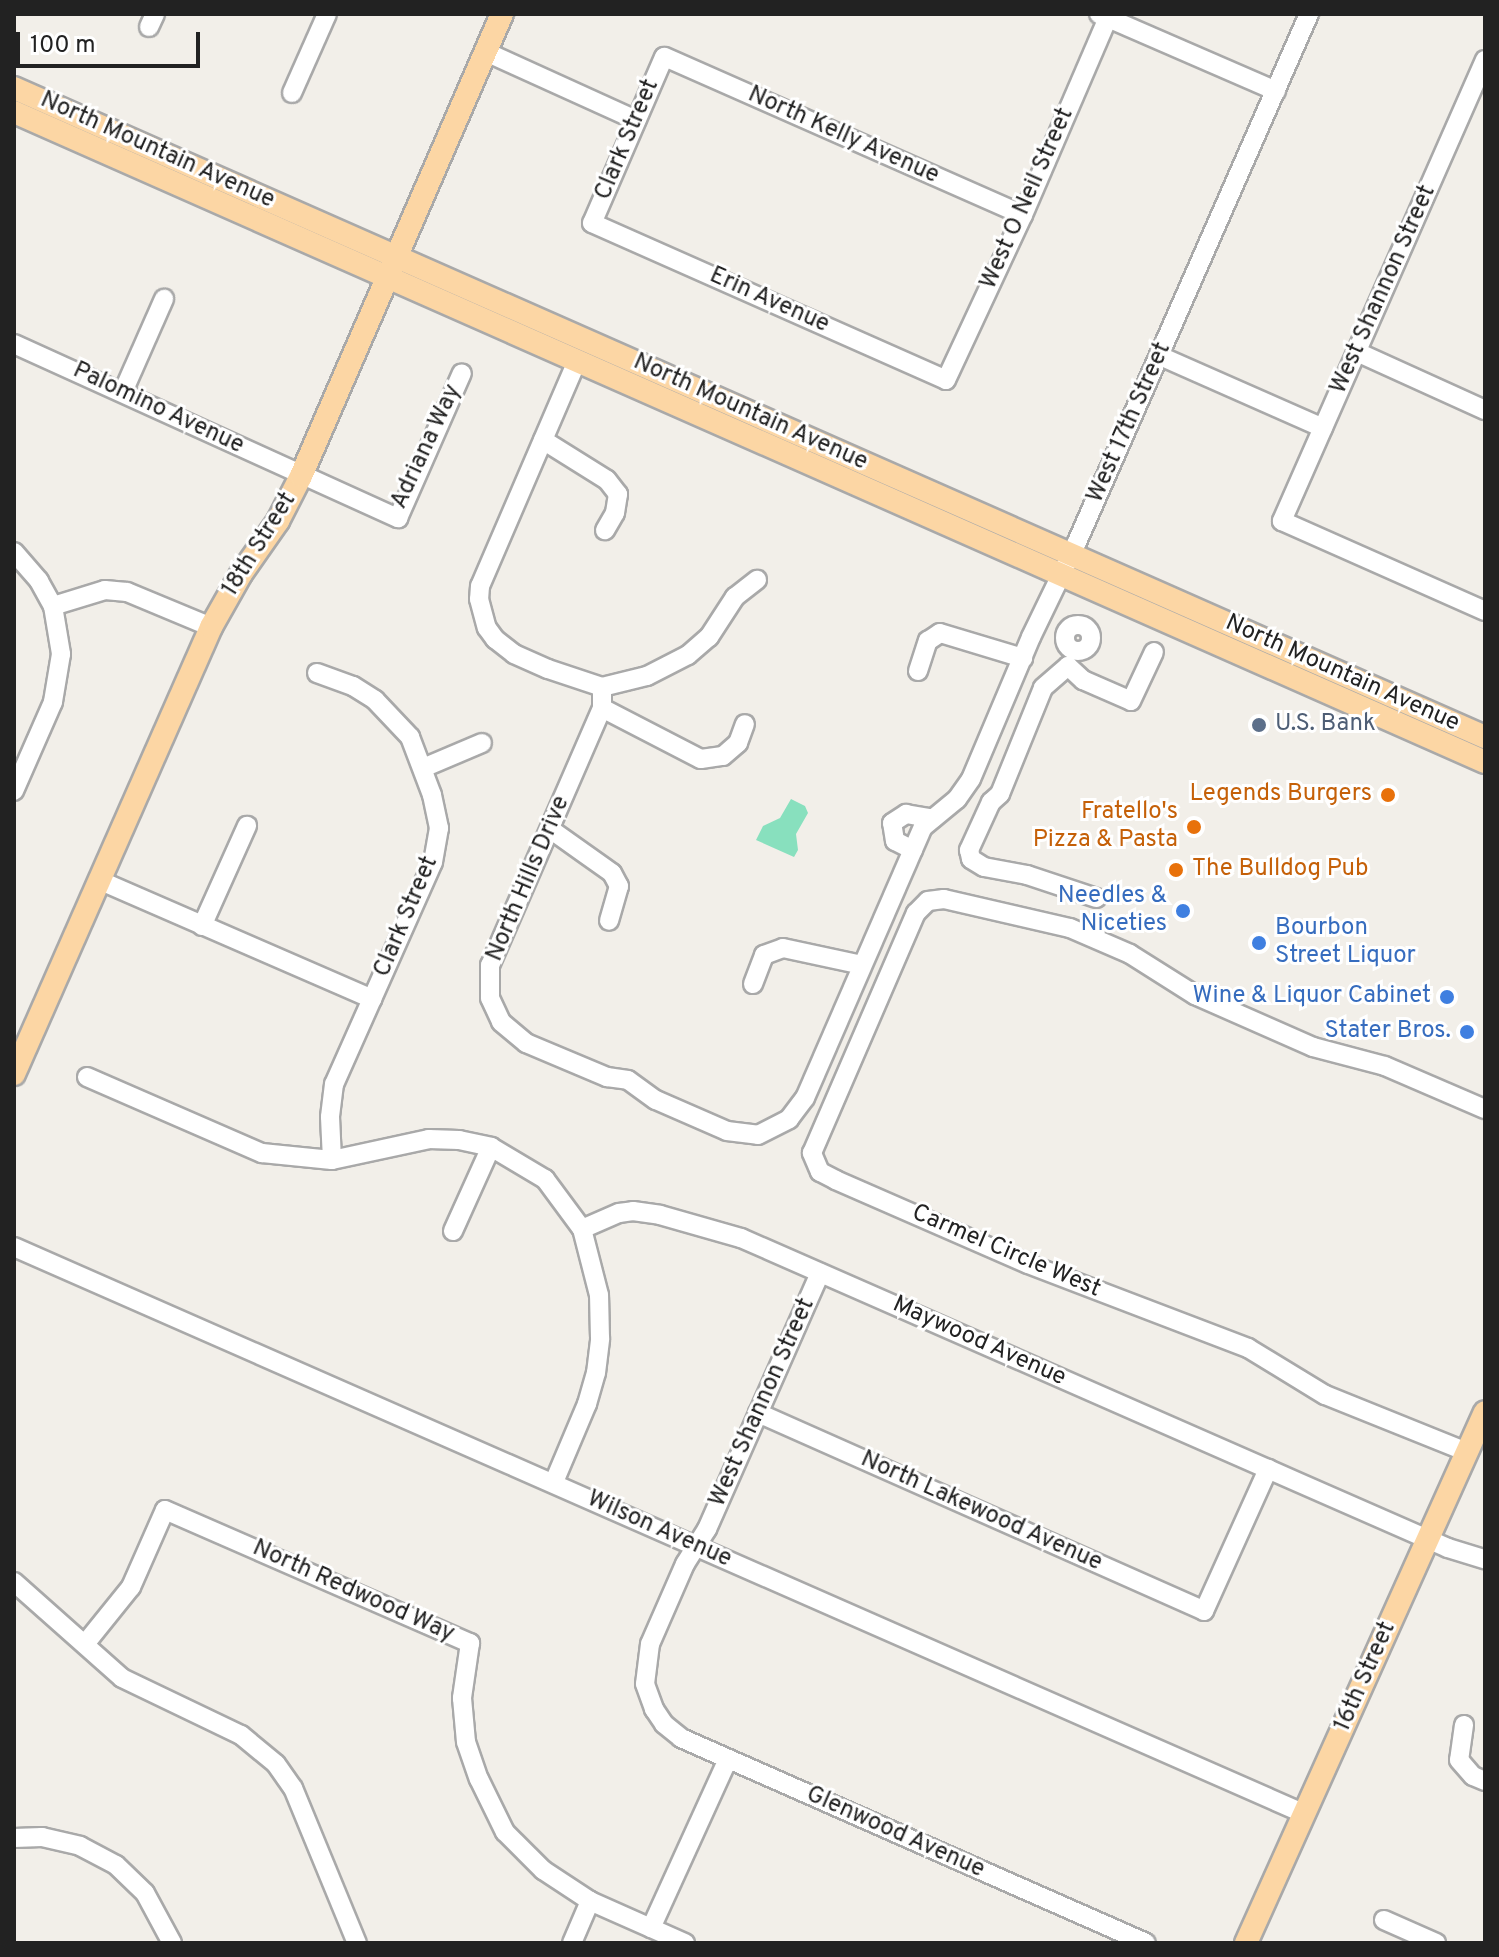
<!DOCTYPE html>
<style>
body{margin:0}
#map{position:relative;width:1499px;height:1957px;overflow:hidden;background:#f2efe9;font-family:Overpass,sans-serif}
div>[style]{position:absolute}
.pitch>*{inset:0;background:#88e0be}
.roads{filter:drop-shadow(2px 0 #a9a9a9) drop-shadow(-2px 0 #a9a9a9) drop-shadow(0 2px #a9a9a9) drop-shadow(0 -2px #a9a9a9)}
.minor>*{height:18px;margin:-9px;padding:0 9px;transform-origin:9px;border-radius:9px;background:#fff}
.minor>.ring{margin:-9px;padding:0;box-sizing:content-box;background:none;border:18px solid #fff;border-radius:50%}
.major>*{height:22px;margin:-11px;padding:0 11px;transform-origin:11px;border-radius:11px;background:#fcd6a4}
.dots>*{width:22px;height:22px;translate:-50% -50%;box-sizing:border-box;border:4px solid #fff;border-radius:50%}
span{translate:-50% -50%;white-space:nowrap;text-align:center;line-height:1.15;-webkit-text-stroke:6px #fff;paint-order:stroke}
.street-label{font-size:24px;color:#222}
.service-label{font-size:24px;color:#4e5e75}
.left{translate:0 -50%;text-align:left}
.food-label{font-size:24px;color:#c56008}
.right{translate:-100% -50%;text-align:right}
.shop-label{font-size:24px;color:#366cbe}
.frame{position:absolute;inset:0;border:16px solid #222;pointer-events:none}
.scale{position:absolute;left:16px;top:32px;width:184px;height:36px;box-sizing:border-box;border:4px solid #222;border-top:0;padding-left:10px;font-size:24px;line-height:28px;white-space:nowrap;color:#222;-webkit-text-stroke:6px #fff;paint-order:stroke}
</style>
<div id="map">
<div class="pitch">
<i style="clip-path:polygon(791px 799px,805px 806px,808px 813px,796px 834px,798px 850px,794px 857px,756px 840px,763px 826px,780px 818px)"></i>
</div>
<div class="roads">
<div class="minor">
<i style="left:1099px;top:14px;width:193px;rotate:23.5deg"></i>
<i style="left:149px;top:27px;width:14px;rotate:-65deg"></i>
<i style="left:486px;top:52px;width:165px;rotate:24.4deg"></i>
<i style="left:1485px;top:60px;width:504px;rotate:113.77deg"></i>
<i style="left:1282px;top:521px;width:222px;rotate:23.9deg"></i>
<i style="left:292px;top:93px;width:86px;rotate:-66.1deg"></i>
<i style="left:1023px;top:215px;width:392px;rotate:-156.2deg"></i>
<i style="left:664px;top:57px;width:181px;rotate:113.4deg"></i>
<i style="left:592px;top:223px;width:387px;rotate:23.9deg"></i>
<i style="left:946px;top:380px;width:182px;rotate:-65deg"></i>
<i style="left:1023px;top:215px;width:215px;rotate:-66.7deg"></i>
<i style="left:14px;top:344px;width:422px;rotate:24.4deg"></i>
<i style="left:398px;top:518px;width:158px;rotate:-66.2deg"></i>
<i style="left:1357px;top:352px;width:141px;rotate:24.4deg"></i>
<i style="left:1160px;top:356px;width:178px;rotate:23.8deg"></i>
<i style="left:577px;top:361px;width:245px;rotate:113.3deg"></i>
<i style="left:480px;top:586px;width:13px;rotate:94deg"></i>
<i style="left:479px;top:599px;width:30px;rotate:75deg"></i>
<i style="left:487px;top:628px;width:14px;rotate:54deg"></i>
<i style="left:495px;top:639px;width:24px;rotate:38deg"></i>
<i style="left:514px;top:654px;width:37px;rotate:24deg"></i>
<i style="left:548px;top:669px;width:57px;rotate:18.4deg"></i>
<i style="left:602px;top:687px;width:21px;rotate:90deg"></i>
<i style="left:602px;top:708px;width:280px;rotate:113.5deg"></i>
<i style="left:490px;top:965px;width:33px;rotate:90deg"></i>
<i style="left:490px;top:998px;width:26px;rotate:65deg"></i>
<i style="left:501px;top:1022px;width:33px;rotate:40deg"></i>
<i style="left:526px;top:1043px;width:88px;rotate:22.8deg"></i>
<i style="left:607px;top:1077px;width:21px;rotate:8deg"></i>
<i style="left:628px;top:1080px;width:34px;rotate:36deg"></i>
<i style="left:656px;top:1100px;width:77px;rotate:23.6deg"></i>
<i style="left:727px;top:1131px;width:31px;rotate:7deg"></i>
<i style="left:758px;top:1135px;width:35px;rotate:-27deg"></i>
<i style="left:789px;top:1119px;width:26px;rotate:-53deg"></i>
<i style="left:805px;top:1098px;width:296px;rotate:-66.5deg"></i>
<i style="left:923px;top:827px;width:44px;rotate:-39.5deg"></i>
<i style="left:957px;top:799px;width:24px;rotate:-55deg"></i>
<i style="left:971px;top:779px;width:154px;rotate:-67.1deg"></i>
<i style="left:1031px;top:637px;width:106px;rotate:-64.2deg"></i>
<i style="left:1077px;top:542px;width:577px;rotate:-66.28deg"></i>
<i style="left:123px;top:392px;width:102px;rotate:-66.2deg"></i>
<i style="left:543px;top:440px;width:75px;rotate:32deg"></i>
<i style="left:607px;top:480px;width:18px;rotate:52deg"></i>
<i style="left:618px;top:494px;width:19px;rotate:99deg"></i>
<i style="left:615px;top:513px;width:20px;rotate:120deg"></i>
<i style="left:14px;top:552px;width:38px;rotate:49deg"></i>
<i style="left:39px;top:581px;width:29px;rotate:61deg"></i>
<i style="left:53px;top:606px;width:49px;rotate:80.5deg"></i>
<i style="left:61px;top:654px;width:49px;rotate:99.5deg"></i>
<i style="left:53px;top:702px;width:97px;rotate:113.7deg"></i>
<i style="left:53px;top:606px;width:54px;rotate:-17.1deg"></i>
<i style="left:105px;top:590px;width:22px;rotate:5deg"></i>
<i style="left:127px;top:592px;width:91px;rotate:22.6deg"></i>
<i class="ring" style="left:1065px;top:625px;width:8px;height:8px"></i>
<i style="left:1068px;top:666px;width:33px;rotate:139deg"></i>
<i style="left:1043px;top:688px;width:114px;rotate:112.1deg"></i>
<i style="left:1000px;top:794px;width:12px;rotate:138deg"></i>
<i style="left:991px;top:802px;width:53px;rotate:114.6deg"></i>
<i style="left:969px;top:850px;width:9px;rotate:77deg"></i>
<i style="left:971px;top:859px;width:15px;rotate:32deg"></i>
<i style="left:984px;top:867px;width:44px;rotate:10.5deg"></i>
<i style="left:1027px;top:875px;width:73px;rotate:18.4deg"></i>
<i style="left:1068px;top:666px;width:21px;rotate:43deg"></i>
<i style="left:1083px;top:680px;width:52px;rotate:23.6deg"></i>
<i style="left:1131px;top:701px;width:54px;rotate:-64.9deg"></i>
<i style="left:918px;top:671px;width:32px;rotate:-72deg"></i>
<i style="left:928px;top:641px;width:14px;rotate:-34deg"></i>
<i style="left:940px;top:633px;width:87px;rotate:16.8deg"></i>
<i style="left:317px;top:673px;width:38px;rotate:20deg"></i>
<i style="left:353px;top:686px;width:26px;rotate:32deg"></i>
<i style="left:375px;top:700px;width:51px;rotate:46.6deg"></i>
<i style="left:410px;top:737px;width:62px;rotate:69.2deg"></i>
<i style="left:432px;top:795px;width:34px;rotate:78deg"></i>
<i style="left:439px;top:828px;width:35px;rotate:100deg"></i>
<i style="left:433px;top:862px;width:243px;rotate:114deg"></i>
<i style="left:334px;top:1084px;width:33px;rotate:97deg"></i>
<i style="left:330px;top:1117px;width:43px;rotate:87.3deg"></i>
<i style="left:602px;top:687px;width:46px;rotate:-13.7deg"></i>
<i style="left:647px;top:676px;width:46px;rotate:-27.1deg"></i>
<i style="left:688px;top:655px;width:28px;rotate:-41deg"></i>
<i style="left:709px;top:637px;width:48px;rotate:-57deg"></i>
<i style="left:735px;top:597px;width:28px;rotate:-38deg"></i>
<i style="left:602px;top:708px;width:111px;rotate:27.3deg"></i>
<i style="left:701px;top:759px;width:22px;rotate:-8deg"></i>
<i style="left:723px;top:756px;width:20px;rotate:-41deg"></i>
<i style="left:738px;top:743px;width:20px;rotate:-70deg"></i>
<i style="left:423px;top:768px;width:64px;rotate:-23deg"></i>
<i style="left:550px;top:829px;width:76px;rotate:35.4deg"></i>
<i style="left:612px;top:873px;width:15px;rotate:62deg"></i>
<i style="left:619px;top:886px;width:36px;rotate:106deg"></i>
<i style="left:913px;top:850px;width:20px;rotate:-153deg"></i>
<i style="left:895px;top:841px;width:18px;rotate:-99deg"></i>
<i style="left:892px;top:823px;width:17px;rotate:-33deg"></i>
<i style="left:906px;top:814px;width:27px;rotate:10deg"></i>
<i style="left:101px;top:881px;width:296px;rotate:23.5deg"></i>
<i style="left:202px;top:926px;width:110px;rotate:-65.8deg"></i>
<i style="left:753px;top:984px;width:31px;rotate:-69deg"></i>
<i style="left:764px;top:955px;width:20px;rotate:-20deg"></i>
<i style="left:783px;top:948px;width:81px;rotate:12.1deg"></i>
<i style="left:87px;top:1077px;width:191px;rotate:23.5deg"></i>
<i style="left:262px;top:1153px;width:70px;rotate:5.7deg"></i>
<i style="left:332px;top:1160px;width:99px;rotate:-12.2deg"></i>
<i style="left:429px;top:1139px;width:30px;rotate:2deg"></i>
<i style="left:459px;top:1140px;width:33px;rotate:12deg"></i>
<i style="left:491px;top:1147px;width:63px;rotate:30.7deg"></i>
<i style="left:545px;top:1179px;width:62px;rotate:53.5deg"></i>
<i style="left:582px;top:1229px;width:40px;rotate:-23.4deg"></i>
<i style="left:619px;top:1213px;width:14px;rotate:-8deg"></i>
<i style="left:633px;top:1211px;width:27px;rotate:8deg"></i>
<i style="left:660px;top:1215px;width:84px;rotate:15.9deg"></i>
<i style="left:741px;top:1238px;width:772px;rotate:23.68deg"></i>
<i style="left:1448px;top:1548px;width:39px;rotate:17deg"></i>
<i style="left:453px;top:1231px;width:92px;rotate:-65.7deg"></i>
<i style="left:14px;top:1247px;width:1410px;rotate:23.71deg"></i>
<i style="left:820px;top:1273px;width:280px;rotate:113.8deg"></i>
<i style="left:707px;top:1529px;width:41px;rotate:122.2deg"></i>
<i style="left:685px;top:1564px;width:87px;rotate:113.6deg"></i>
<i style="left:650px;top:1644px;width:40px;rotate:97.1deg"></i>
<i style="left:645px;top:1684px;width:27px;rotate:70deg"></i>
<i style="left:654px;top:1709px;width:18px;rotate:56deg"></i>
<i style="left:664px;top:1724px;width:22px;rotate:39deg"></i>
<i style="left:681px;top:1738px;width:508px;rotate:23.79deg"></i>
<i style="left:758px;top:1413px;width:488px;rotate:23.9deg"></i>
<i style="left:1204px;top:1611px;width:156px;rotate:-65.7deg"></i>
<i style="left:1467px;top:1452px;width:153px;rotate:-158.1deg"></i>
<i style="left:1325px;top:1395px;width:90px;rotate:-148.6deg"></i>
<i style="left:1248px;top:1348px;width:235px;rotate:-159.1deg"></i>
<i style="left:1028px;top:1264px;width:210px;rotate:-156.4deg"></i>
<i style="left:836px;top:1180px;width:18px;rotate:-153deg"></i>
<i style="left:820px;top:1172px;width:21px;rotate:-113deg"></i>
<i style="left:812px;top:1153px;width:262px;rotate:-66.6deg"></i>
<i style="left:916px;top:913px;width:17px;rotate:-45deg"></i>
<i style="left:928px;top:901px;width:16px;rotate:-7deg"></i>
<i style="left:944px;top:899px;width:129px;rotate:13deg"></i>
<i style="left:1070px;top:928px;width:65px;rotate:23.4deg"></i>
<i style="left:1130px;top:954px;width:77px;rotate:32.2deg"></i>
<i style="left:1195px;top:995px;width:129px;rotate:23.8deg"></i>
<i style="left:1313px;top:1047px;width:74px;rotate:14.8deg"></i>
<i style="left:1385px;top:1066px;width:109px;rotate:23.3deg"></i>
<i style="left:554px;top:1482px;width:85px;rotate:-67.1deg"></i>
<i style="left:587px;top:1404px;width:32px;rotate:-74deg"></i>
<i style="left:596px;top:1373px;width:35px;rotate:-83deg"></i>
<i style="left:600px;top:1338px;width:43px;rotate:-91.3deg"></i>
<i style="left:599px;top:1295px;width:68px;rotate:-104.4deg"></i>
<i style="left:14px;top:1582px;width:144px;rotate:41.6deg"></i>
<i style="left:122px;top:1678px;width:132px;rotate:25.6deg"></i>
<i style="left:241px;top:1735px;width:45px;rotate:39.6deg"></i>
<i style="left:276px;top:1764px;width:29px;rotate:55deg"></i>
<i style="left:293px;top:1788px;width:168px;rotate:67.6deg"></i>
<i style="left:85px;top:1644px;width:73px;rotate:-51.1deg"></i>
<i style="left:131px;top:1587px;width:84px;rotate:-66.2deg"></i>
<i style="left:165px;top:1510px;width:333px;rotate:23.6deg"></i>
<i style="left:470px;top:1643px;width:56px;rotate:98.3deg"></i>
<i style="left:462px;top:1698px;width:44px;rotate:84.8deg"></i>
<i style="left:466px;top:1742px;width:39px;rotate:71deg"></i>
<i style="left:479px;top:1779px;width:59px;rotate:63.9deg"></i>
<i style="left:505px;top:1832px;width:54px;rotate:45deg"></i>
<i style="left:543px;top:1870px;width:56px;rotate:33.4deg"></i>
<i style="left:590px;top:1901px;width:104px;rotate:23.9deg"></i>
<i style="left:1464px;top:1725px;width:35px;rotate:98deg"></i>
<i style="left:1459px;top:1760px;width:21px;rotate:49deg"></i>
<i style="left:1473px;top:1776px;width:13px;rotate:23deg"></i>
<i style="left:14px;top:1838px;width:28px;rotate:-2deg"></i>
<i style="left:42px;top:1837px;width:39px;rotate:13deg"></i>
<i style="left:80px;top:1846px;width:41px;rotate:27.8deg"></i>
<i style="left:116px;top:1865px;width:40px;rotate:44deg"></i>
<i style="left:145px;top:1893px;width:57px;rotate:61.6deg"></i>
<i style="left:1384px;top:1920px;width:57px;rotate:23.9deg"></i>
<i style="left:651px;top:1928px;width:186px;rotate:-65.5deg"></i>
<i style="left:572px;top:1943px;width:46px;rotate:-66.8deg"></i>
</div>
<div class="major">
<i style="left:14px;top:88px;width:1608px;rotate:23.81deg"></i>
<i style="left:14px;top:112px;width:1608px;rotate:23.84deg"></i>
<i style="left:14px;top:1074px;width:488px;rotate:-66.2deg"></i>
<i style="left:211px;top:627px;width:61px;rotate:-60.5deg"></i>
<i style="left:241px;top:574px;width:65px;rotate:-55.1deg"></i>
<i style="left:278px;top:521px;width:51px;rotate:-62.9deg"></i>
<i style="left:301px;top:476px;width:504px;rotate:-66.49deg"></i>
<i style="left:1246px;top:1943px;width:582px;rotate:-65.77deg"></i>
</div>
</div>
<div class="dots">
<i style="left:1259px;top:725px;background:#5c6f8a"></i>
<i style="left:1388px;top:795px;background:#e8710a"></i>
<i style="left:1194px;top:827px;background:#e8710a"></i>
<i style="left:1176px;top:870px;background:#e8710a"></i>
<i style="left:1183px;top:911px;background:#3f7fe0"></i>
<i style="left:1259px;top:943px;background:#3f7fe0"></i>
<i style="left:1447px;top:997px;background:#3f7fe0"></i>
<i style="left:1467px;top:1032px;background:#3f7fe0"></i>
</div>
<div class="street-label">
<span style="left:843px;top:136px;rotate:24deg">North Kelly Avenue</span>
<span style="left:628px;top:140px;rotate:-67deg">Clark Street</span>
<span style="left:157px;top:151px;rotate:24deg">North Mountain Avenue</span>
<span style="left:1028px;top:199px;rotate:-66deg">West O Neil Street</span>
<span style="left:1384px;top:290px;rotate:-66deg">West Shannon Street</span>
<span style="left:769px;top:301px;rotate:24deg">Erin Avenue</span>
<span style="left:158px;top:409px;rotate:25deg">Palomino Avenue</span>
<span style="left:750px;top:413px;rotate:24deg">North Mountain Avenue</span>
<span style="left:1130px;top:423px;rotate:-66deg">West 17th Street</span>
<span style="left:427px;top:447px;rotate:-65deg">Adriana Way</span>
<span style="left:260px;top:545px;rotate:-58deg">18th Street</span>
<span style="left:1342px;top:674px;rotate:24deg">North Mountain Avenue</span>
<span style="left:529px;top:879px;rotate:-67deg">North Hills Drive</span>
<span style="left:407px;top:917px;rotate:-67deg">Clark Street</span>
<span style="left:1006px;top:1252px;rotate:23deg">Carmel Circle West</span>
<span style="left:979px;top:1342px;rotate:24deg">Maywood Avenue</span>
<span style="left:763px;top:1403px;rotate:-66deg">West Shannon Street</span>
<span style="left:981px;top:1512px;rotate:24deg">North Lakewood Avenue</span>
<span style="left:659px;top:1530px;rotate:24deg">Wilson Avenue</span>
<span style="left:353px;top:1592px;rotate:24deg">North Redwood Way</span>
<span style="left:1366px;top:1677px;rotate:-66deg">16th Street</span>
<span style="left:895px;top:1833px;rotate:24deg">Glenwood Avenue</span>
</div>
<div class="service-label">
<span class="left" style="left:1275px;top:725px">U.S. Bank</span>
</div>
<div class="food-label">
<span class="right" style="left:1372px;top:795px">Legends Burgers</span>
<span class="right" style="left:1178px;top:827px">Fratello's<br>Pizza &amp; Pasta</span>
<span class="left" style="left:1192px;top:870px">The Bulldog Pub</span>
</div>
<div class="shop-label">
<span class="right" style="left:1167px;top:911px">Needles &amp;<br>Niceties</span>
<span class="left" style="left:1275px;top:943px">Bourbon<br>Street Liquor</span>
<span class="right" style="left:1431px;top:997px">Wine &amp; Liquor Cabinet</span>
<span class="right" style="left:1451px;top:1032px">Stater Bros.</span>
</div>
<div class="frame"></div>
<div class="scale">100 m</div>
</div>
